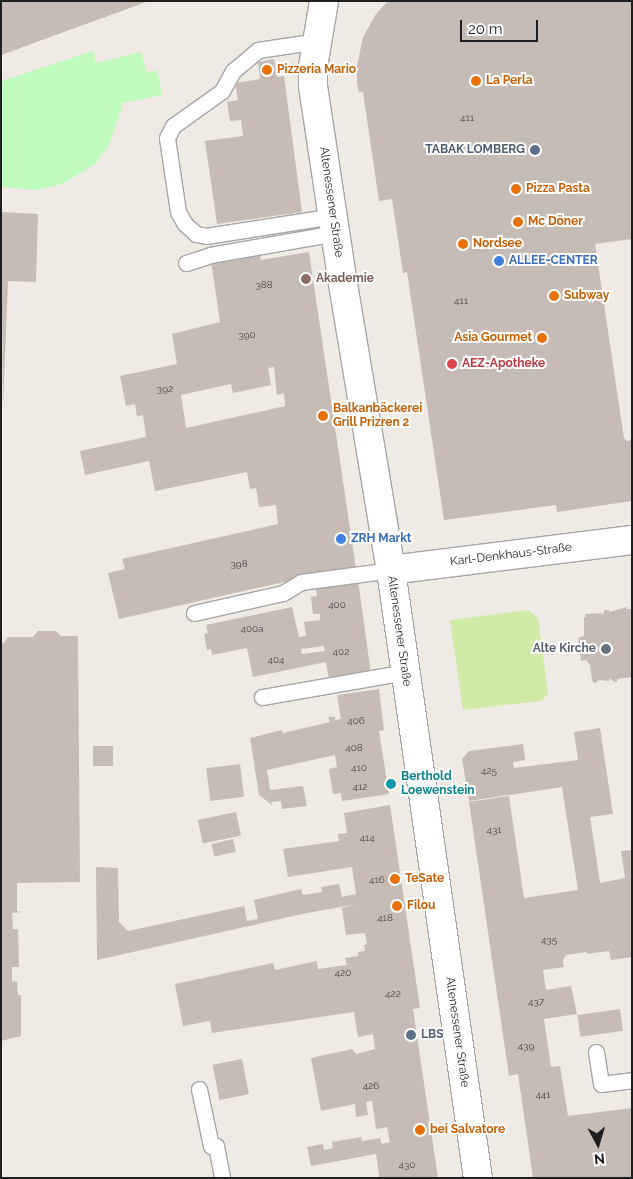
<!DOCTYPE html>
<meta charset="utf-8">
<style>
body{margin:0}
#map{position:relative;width:633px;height:1179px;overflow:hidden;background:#efeae3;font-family:Raleway,sans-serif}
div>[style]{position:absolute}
.grass>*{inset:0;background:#d0eba7}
.park>*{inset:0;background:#c0fbbe}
.building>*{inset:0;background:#c7bbb6;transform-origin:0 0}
.roads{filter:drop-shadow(1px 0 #a5a5a5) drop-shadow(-1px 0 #a5a5a5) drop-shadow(0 1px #a5a5a5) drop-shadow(0 -1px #a5a5a5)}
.lane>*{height:15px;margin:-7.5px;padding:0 7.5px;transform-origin:7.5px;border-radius:7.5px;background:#fff}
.street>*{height:28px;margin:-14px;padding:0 14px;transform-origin:14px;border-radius:14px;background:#fff}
.dots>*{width:14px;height:14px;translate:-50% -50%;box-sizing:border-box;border:2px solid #fff;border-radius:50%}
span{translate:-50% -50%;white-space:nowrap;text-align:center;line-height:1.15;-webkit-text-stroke:4px #fff;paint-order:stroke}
.number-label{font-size:10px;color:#484544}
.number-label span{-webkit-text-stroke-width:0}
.food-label{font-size:12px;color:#c56008;font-weight:700}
.left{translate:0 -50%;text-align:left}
.right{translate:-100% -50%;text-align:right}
.service-label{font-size:12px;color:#4e5e75;font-weight:700}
.street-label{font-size:12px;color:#1e1e1e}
.shop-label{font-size:12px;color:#366cbe;font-weight:700}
.education-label{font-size:12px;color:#785e54;font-weight:700}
.health-label{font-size:12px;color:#be3a42;font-weight:700}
.worship-label{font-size:12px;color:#5b616d;font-weight:700}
.culture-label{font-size:12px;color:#0d838f;font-weight:700}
.frame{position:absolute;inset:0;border:2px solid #1e1e1e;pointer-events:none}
.north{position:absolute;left:573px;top:1119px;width:50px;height:50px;-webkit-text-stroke:4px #fff;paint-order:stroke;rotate:174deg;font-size:14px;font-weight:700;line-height:20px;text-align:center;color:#1e1e1e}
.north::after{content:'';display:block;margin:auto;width:18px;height:22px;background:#1e1e1e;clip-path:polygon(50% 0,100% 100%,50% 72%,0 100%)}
.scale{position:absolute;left:460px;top:20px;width:78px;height:22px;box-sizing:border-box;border:2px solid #1e1e1e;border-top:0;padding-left:6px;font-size:15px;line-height:18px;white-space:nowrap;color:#1e1e1e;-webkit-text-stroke:4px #fff;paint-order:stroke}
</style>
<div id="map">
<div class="grass">
<i style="clip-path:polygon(528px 610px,538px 618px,548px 694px,541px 701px,463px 710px,450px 620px)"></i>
</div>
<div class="park">
<i style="clip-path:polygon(93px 51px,96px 63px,141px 52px,147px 73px,157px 70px,162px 95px,123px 103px,109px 145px,96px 163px,63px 184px,36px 190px,1px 187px,1px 81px)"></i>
</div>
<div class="building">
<i style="clip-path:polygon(1px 1px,149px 1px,1px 55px)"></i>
<i style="clip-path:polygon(388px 1px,632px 1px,632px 239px,595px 244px,624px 438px,627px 441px,632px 440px,632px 501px,557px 512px,556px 505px,444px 520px,407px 272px,403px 273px,392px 199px,379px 201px,363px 92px,359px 92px,357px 84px,357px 66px,363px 37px,376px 14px)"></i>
<i style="clip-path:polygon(274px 59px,277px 77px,284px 76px,302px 212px,217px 224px,205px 141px,243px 136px,241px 120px,230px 121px,227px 102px,238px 100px,235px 83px,260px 79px,258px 62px)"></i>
<i style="clip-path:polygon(1px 212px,38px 214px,36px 282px,8px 281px,3px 406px)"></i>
<i style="clip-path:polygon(evenodd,309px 252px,356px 569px,302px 578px,119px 619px,108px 573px,125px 569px,122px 559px,278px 524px,276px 505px,259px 507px,256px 488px,250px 489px,247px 472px,155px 491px,149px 461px,85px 475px,80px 451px,146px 437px,143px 415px,137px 416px,135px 404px,126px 406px,120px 376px,177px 364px,172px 334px,220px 322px,211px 261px,260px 254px,261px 260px,309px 252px,274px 367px,277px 395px,284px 393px,285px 406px,186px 428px,181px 395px,231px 384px,233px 393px,271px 385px,268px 368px,274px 367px)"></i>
<i style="clip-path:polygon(evenodd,358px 580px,371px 674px,329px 680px,326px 662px,253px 677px,247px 648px,212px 655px,211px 649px,207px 650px,204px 634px,208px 633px,206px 625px,292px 607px,299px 637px,306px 636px,304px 622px,320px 620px,320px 614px,313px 614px,311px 597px,317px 596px,316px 587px,358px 580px,324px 646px,325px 651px,302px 654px,301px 649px,324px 646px)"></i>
<i style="clip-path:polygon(627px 607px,627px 609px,632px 609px,632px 677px,617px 679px,617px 682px,614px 682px,610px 678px,609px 681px,597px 680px,598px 682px,594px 683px,592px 680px,590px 665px,586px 660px,581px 661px,578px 638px,584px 636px,584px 617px,586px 617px,585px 614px,601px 613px,602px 615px,605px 610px,609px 610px,609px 612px)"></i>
<i style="clip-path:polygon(38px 631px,56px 631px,61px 636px,78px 636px,80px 882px,17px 883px,17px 911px,22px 912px,12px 913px,13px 929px,18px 929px,19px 967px,12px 967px,12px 982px,17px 981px,18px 995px,21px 995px,21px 1036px,1px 1041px,1px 642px,4px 643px,8px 637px,33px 637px)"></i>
<i style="clip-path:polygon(379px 689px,384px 730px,379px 731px,389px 794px,342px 801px,341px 793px,333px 794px,331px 782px,329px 769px,337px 767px,335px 755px,267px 770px,270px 790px,303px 786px,307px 806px,282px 809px,281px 801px,271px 802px,272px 805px,259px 795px,250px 738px,282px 730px,283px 733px,330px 722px,328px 717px,335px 717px,335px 720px,341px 719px,337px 695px)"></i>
<i style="clip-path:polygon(600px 728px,613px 814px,590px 817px,600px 883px,625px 878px,621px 851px,632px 850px,632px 957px,611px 960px,609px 951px,587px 954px,587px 952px,566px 955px,563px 960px,564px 967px,543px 970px,546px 990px,571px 986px,577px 1014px,544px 1019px,551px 1067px,560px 1066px,568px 1116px,632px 1108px,632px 1178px,533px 1178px,518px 1074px,509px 1076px,469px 802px,509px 796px,524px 898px,578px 890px,562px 787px,469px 801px,462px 759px,469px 751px,523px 744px,525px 760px,513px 762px,514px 768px,578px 760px,574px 732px)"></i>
<i style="left:113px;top:746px;width:20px;height:20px;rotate:90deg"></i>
<i style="left:240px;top:764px;width:33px;height:34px;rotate:83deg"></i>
<i style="clip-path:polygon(390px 805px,420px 1008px,413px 1009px,438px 1178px,378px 1178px,379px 1175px,376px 1154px,311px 1166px,307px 1147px,323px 1144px,324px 1150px,333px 1148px,332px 1142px,361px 1137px,362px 1141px,380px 1138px,382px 1144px,390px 1142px,387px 1127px,376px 1129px,372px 1101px,366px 1102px,368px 1115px,356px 1117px,355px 1104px,321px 1111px,311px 1058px,352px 1049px,356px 1054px,375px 1049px,373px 1034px,358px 1037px,354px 1012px,212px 1033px,210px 1021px,183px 1026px,175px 984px,273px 963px,275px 970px,317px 961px,318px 969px,347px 965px,345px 958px,358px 956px,358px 952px,365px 951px,364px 945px,367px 944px,365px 933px,346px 935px,342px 908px,357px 904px,307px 913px,97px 960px,96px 867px,118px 868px,119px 922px,128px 931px,244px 906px,247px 921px,258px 919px,254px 900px,301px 889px,303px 895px,322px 892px,321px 887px,339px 884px,342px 897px,356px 894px,352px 867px,288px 877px,283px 849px,339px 841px,338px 834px,347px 833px,344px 813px)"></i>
<i style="left:236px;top:812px;width:24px;height:39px;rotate:78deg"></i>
<i style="left:233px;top:839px;width:13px;height:22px;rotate:77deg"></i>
<i style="left:620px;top:1009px;width:22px;height:43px;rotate:82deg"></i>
<i style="left:242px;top:1059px;width:36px;height:30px;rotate:79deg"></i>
</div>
<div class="roads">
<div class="lane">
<i style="left:318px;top:41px;width:61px;rotate:171.5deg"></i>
<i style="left:258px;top:50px;width:33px;rotate:140deg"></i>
<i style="left:233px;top:71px;width:23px;rotate:119deg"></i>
<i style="left:222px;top:91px;width:60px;rotate:144.5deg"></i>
<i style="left:173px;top:126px;width:13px;rotate:117deg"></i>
<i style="left:167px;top:138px;width:75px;rotate:81.5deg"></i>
<i style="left:178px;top:212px;width:14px;rotate:60deg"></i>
<i style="left:185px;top:224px;width:15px;rotate:42deg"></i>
<i style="left:196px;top:234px;width:10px;rotate:11deg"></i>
<i style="left:206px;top:236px;width:130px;rotate:-8.9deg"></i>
<i style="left:186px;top:263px;width:25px;rotate:-18deg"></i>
<i style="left:210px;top:255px;width:128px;rotate:-9.9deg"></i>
<i style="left:194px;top:613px;width:91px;rotate:-12.7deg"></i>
<i style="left:283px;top:593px;width:21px;rotate:-31deg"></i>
<i style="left:301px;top:582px;width:91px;rotate:-7.6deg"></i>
<i style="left:262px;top:697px;width:145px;rotate:-9.9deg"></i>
<i style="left:596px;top:1052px;width:32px;rotate:81deg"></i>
<i style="left:601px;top:1084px;width:31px;rotate:-7deg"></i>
<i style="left:199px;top:1089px;width:58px;rotate:78.1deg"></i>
<i style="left:211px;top:1146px;width:5px"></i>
<i style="left:216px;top:1146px;width:33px;rotate:79deg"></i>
</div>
<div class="street">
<i style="left:324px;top:1px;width:67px;rotate:99.5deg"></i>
<i style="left:313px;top:67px;width:19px;rotate:90deg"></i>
<i style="left:313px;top:86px;width:194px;rotate:81.4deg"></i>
<i style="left:342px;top:278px;width:296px;rotate:80.5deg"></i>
<i style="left:391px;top:570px;width:614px;rotate:81.86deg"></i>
<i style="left:391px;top:570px;width:243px;rotate:-7.1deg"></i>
</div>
</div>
<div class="dots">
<i style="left:267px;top:70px;background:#e8710a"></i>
<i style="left:476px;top:81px;background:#e8710a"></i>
<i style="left:535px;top:150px;background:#5c6f8a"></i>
<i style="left:516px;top:189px;background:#e8710a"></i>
<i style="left:518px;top:222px;background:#e8710a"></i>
<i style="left:463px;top:244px;background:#e8710a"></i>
<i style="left:499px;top:261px;background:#3f7fe0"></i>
<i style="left:306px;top:279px;background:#8d6e63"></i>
<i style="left:554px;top:296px;background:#e8710a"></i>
<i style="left:542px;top:338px;background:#e8710a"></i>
<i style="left:452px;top:364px;background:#e0444e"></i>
<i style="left:323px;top:416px;background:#e8710a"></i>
<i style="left:341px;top:539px;background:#3f7fe0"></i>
<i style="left:606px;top:649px;background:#6b7280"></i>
<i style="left:391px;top:784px;background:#0f9aa8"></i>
<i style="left:395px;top:879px;background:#e8710a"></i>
<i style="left:397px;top:906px;background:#e8710a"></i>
<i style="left:411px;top:1035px;background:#5c6f8a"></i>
<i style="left:420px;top:1130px;background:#e8710a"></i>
</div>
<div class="number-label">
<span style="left:467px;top:118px">411</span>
<span style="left:264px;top:285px">388</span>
<span style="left:461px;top:301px">411</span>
<span style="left:247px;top:335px">390</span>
<span style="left:165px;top:389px">392</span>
<span style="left:239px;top:564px">398</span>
<span style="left:337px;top:605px">400</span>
<span style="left:252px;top:629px">400a</span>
<span style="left:341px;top:652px">402</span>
<span style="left:276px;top:660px">404</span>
<span style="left:356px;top:721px">406</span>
<span style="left:354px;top:748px">408</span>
<span style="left:359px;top:768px">410</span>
<span style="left:489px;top:771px">425</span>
<span style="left:360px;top:787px">412</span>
<span style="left:494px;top:830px">431</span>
<span style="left:367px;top:838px">414</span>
<span style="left:377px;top:880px">416</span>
<span style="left:385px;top:918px">418</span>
<span style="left:549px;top:940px">435</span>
<span style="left:343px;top:973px">420</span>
<span style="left:393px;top:994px">422</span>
<span style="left:536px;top:1002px">437</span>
<span style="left:526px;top:1046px">439</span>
<span style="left:371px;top:1086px">426</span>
<span style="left:543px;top:1095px">441</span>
<span style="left:407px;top:1165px">430</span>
</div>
<div class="food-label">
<span class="left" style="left:277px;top:70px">Pizzeria Mario</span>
<span class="left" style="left:486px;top:81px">La Perla</span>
<span class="left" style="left:526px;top:189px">Pizza Pasta</span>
<span class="left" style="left:528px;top:222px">Mc Döner</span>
<span class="left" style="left:473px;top:244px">Nordsee</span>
<span class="left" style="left:564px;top:296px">Subway</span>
<span class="right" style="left:532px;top:338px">Asia Gourmet</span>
<span class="left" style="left:333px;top:416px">Balkanbäckerei<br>Grill Prizren 2</span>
<span class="left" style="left:405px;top:879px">TeSate</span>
<span class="left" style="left:407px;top:906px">Filou</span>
<span class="left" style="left:430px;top:1130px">bei Salvatore</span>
</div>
<div class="service-label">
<span class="right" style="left:525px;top:150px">TABAK LOMBERG</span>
<span class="left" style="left:421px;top:1035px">LBS</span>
</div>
<div class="street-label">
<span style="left:331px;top:202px;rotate:82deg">Altenessener Straße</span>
<span style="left:511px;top:555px;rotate:-7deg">Karl-Denkhaus-Straße</span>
<span style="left:399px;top:631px;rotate:82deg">Altenessener Straße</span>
<span style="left:457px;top:1032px;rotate:82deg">Altenessener Straße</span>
</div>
<div class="shop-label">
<span class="left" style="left:509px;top:261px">ALLEE-CENTER</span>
<span class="left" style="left:351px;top:539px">ZRH Markt</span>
</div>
<div class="education-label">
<span class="left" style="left:316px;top:279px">Akademie</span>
</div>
<div class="health-label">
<span class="left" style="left:462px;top:364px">AEZ-Apotheke</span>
</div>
<div class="worship-label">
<span class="right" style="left:596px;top:649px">Alte Kirche</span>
</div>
<div class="culture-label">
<span class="left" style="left:401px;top:784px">Berthold<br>Loewenstein</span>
</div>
<div class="frame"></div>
<div class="north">N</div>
<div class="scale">20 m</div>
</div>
